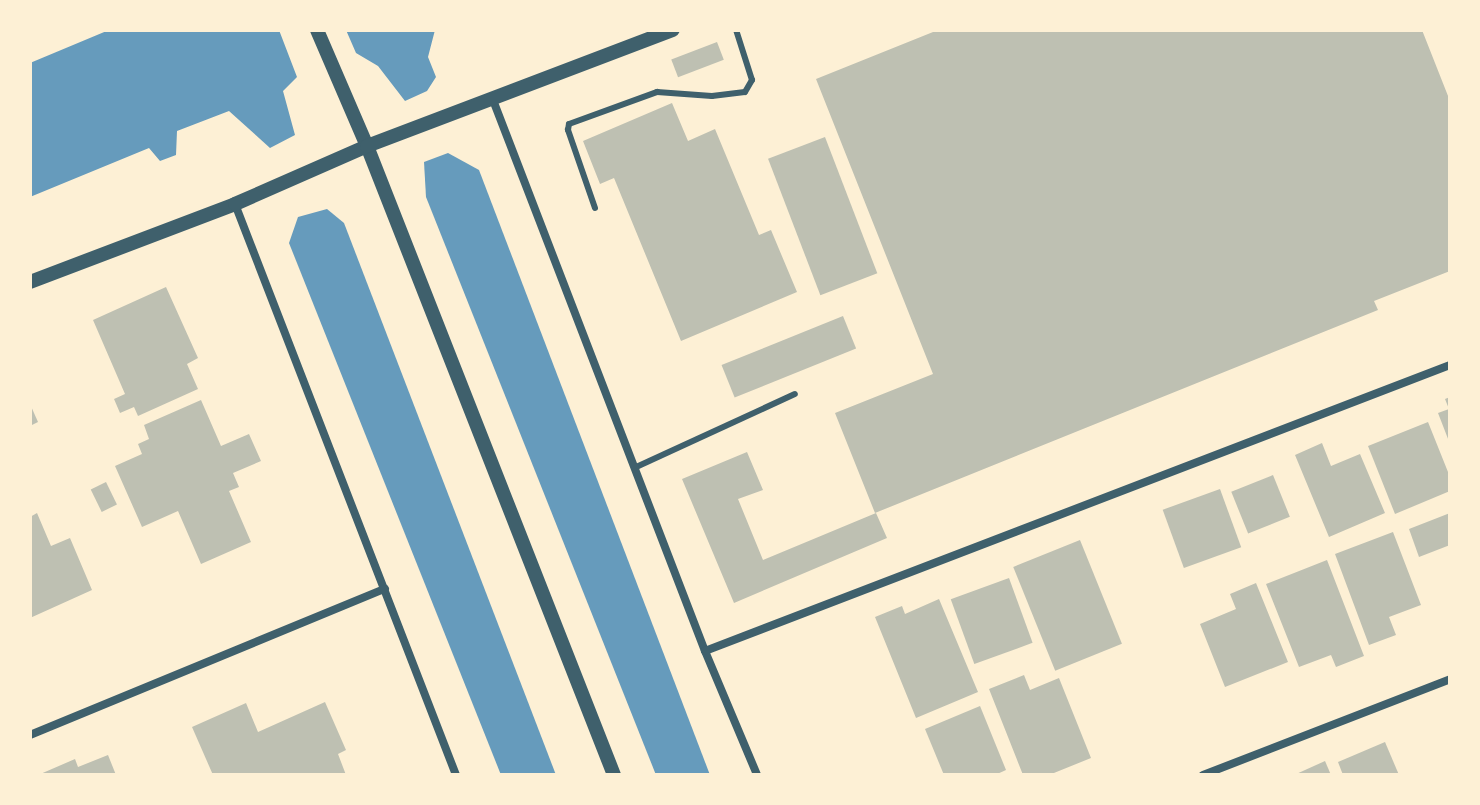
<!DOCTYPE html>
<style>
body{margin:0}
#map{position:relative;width:1480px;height:805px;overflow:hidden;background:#fdf0d5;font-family:"Golos Text",sans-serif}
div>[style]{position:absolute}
.water>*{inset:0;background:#669bbc}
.building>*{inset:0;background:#bec0b2;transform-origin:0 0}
.service>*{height:6px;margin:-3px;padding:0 3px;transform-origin:3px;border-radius:3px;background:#3f606c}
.minor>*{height:8px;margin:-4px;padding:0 4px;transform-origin:4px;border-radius:4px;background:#3f606c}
.tertiary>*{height:14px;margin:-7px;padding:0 7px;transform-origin:7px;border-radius:7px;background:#3f606c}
span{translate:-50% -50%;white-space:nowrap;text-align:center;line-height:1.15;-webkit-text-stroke:8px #fdf0d5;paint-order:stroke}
.frame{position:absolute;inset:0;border:32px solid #fdf0d5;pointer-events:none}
</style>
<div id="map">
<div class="water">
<i style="clip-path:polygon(109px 30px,279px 30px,297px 77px,283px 91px,295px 135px,270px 148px,229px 111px,177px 131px,176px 155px,160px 161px,149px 148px,30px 197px,30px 63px)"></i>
<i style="clip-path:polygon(346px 30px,435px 30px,428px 57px,436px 77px,427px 91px,405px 101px,378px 66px,356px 53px)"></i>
<i style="clip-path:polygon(448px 153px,479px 170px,710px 775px,656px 775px,426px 197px,424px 162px)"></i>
<i style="clip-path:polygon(327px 209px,344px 223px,556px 775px,501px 775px,289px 243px,298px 217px)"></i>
</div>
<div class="building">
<i style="clip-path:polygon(938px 30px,1422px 30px,1450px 101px,1450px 271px,1374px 301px,1378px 310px,875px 513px,835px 413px,933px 374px,816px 79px)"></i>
<i style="left:717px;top:42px;width:19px;height:49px;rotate:69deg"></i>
<i style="clip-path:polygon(672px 103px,688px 141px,715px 129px,759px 235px,771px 230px,797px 292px,681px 341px,614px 178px,600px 184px,583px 141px)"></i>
<i style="left:825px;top:137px;width:146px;height:61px;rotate:69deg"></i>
<i style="clip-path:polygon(166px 287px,198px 358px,187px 364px,198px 389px,138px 416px,134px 407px,120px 413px,114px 399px,125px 394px,93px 320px)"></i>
<i style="left:843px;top:316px;width:35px;height:131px;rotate:68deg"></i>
<i style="clip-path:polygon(1450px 397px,1450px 444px,1438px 413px,1449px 409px,1445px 399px)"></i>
<i style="clip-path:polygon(201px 400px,221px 446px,249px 434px,261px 461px,233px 473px,239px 487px,229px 491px,251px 542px,201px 564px,178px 511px,142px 527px,115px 466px,142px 454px,138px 444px,149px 439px,144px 425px)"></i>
<i style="clip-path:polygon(30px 404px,38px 422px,30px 426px)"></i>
<i style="clip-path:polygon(1428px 422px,1450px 477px,1450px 491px,1395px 514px,1368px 446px)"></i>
<i style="clip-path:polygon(1322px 443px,1331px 466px,1360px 454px,1385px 513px,1329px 537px,1295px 455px)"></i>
<i style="clip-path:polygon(747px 452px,763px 490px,738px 499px,763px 560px,876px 513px,887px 538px,734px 603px,682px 479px)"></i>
<i style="left:1273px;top:475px;width:45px;height:45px;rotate:68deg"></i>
<i style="left:106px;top:482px;width:25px;height:17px;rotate:64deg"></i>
<i style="left:1220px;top:489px;width:62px;height:61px;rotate:70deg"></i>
<i style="clip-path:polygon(37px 513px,51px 546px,70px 538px,92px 590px,30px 618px,30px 517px)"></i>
<i style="clip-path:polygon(1450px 513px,1450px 545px,1419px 557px,1409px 529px)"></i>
<i style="clip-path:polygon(1393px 532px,1421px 605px,1389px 617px,1396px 635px,1369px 645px,1335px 554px)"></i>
<i style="left:1080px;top:540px;width:112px;height:72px;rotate:68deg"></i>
<i style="clip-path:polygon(1327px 560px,1364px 656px,1336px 667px,1331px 655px,1299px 667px,1266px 584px)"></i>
<i style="left:1009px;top:578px;width:69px;height:62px;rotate:70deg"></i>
<i style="clip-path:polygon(1256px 583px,1288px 662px,1225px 687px,1200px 624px,1236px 609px,1230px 594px)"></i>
<i style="clip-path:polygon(939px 599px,978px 692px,916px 718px,875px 617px,902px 606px,905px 614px)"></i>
<i style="clip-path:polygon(1024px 675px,1030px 690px,1059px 678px,1091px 758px,1049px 775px,1023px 775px,989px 689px)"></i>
<i style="clip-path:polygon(325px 702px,346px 750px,338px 754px,346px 775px,213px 775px,192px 727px,246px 703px,258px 732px)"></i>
<i style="clip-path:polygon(980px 706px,1006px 770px,995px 775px,944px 775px,925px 729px)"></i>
<i style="clip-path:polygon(1385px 742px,1399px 775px,1343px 775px,1338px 762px)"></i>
<i style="clip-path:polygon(108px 755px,116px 775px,38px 775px,75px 759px,78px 767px)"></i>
<i style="clip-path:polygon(1325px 761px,1331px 775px,1294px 775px)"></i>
</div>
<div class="service">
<i style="left:595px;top:208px;width:83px;rotate:-109.1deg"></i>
<i style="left:568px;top:130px;width:6px;rotate:-81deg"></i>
<i style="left:569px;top:124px;width:94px;rotate:-20deg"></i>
<i style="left:657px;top:92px;width:55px;rotate:4.2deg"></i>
<i style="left:712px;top:96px;width:33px;rotate:-7deg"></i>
<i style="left:745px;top:92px;width:14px;rotate:-60deg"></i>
<i style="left:752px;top:80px;width:52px;rotate:-107.7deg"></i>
<i style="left:634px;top:468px;width:177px;rotate:-24.7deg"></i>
</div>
<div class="minor">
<i style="left:493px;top:100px;width:590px;rotate:68.96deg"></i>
<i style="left:705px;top:651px;width:134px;rotate:67.2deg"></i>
<i style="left:235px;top:204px;width:612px;rotate:68.84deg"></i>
<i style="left:705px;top:651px;width:798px;rotate:-21deg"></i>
<i style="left:30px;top:735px;width:384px;rotate:-22.4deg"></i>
<i style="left:1203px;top:775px;width:265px;rotate:-21.2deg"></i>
</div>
<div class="tertiary">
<i style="left:317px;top:30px;width:126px;rotate:66.7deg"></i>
<i style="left:367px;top:146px;width:676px;rotate:68.56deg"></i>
<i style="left:30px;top:282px;width:219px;rotate:-20.8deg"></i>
<i style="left:235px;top:204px;width:144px;rotate:-23.7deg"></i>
<i style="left:367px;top:146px;width:327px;rotate:-20.8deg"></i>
</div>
<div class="frame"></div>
</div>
